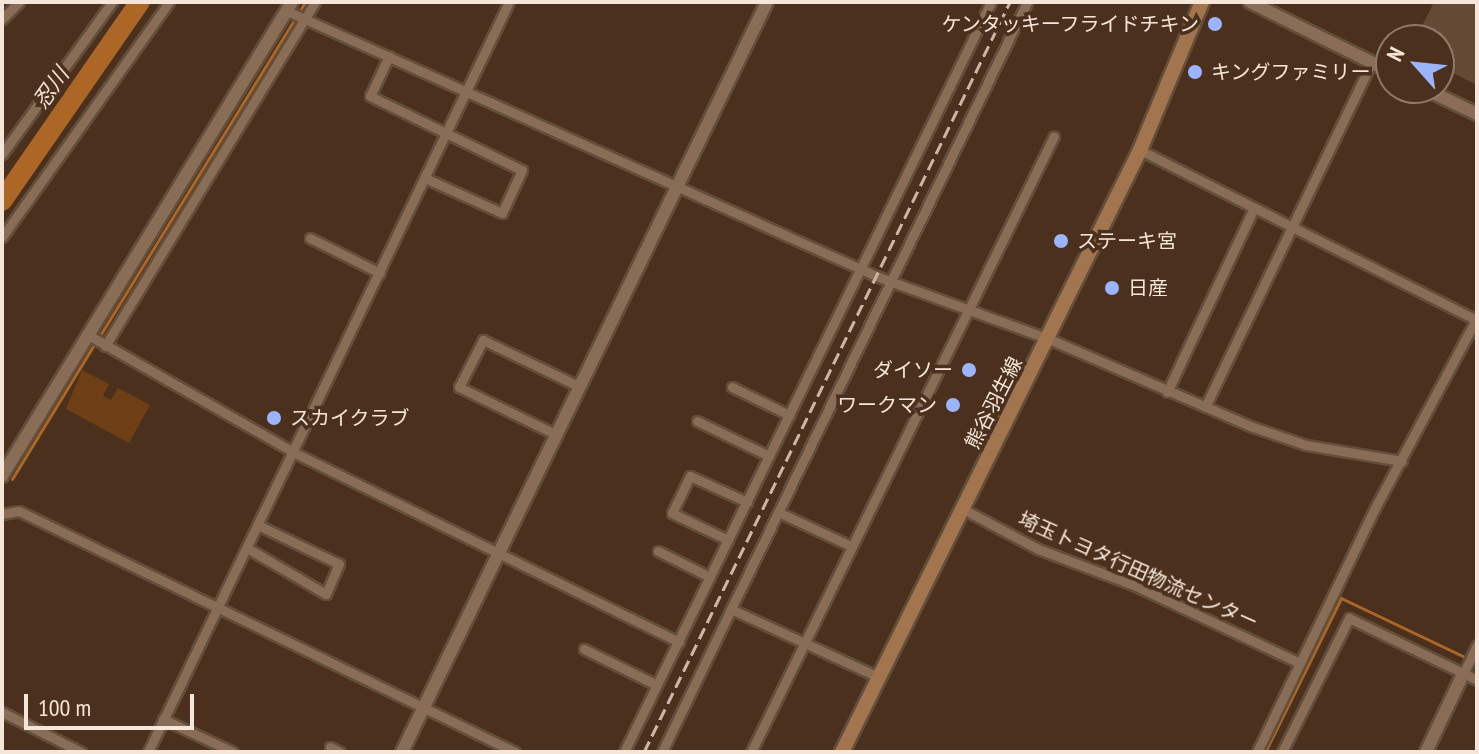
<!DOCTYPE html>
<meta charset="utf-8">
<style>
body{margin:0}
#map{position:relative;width:1479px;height:754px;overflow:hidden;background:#4b311d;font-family:"PT Sans Narrow","Noto Sans JP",sans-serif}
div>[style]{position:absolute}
.green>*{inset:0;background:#6e3f14}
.stream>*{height:3px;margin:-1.5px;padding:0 1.5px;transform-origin:1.5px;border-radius:1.5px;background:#ac6626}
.river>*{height:20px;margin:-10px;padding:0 10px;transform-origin:10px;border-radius:10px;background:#ac6626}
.building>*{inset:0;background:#644934}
.roads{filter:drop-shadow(2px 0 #634e3b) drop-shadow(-2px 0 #634e3b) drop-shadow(0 2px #634e3b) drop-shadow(0 -2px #634e3b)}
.minor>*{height:9px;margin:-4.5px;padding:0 4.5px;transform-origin:4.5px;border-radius:4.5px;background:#896d57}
.tertiary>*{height:12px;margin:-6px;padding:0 6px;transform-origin:6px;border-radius:6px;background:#896d57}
.secondary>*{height:14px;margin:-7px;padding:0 7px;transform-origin:7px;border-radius:7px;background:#a3754e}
.rail>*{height:3px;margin-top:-1.5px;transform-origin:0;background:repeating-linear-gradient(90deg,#cab7a8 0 12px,transparent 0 18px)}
.dots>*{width:22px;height:22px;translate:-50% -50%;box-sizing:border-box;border:4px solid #4b311d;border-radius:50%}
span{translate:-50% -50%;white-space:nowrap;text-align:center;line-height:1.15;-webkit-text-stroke:7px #4b311d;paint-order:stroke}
.poi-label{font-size:20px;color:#f6e6d9}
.right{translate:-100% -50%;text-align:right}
.left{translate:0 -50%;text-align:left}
.street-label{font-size:20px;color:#f6e6d9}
.water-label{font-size:22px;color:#f2ded0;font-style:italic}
.frame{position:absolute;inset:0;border:4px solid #f6e6d9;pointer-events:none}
.north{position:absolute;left:1375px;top:24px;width:80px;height:80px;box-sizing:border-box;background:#4b311d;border:2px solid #8f7968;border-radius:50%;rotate:297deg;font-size:22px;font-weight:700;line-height:32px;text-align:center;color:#f6e6d9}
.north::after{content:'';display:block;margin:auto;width:28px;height:36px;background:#9bb5fd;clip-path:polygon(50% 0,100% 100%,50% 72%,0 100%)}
.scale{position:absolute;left:24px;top:694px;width:170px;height:36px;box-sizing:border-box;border:4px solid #f6e6d9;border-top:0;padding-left:10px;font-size:24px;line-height:28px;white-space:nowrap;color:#f6e6d9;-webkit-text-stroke:6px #4b311d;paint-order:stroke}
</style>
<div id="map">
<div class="green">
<i style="clip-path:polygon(82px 370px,109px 384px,103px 396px,111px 400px,118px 388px,150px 405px,129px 443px,66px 409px)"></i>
</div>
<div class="stream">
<i style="left:99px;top:337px;width:393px;rotate:-58.4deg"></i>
<i style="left:12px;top:479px;width:159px;rotate:-58.6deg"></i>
<i style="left:1265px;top:752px;width:172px;rotate:-63.7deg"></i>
<i style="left:1341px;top:598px;width:151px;rotate:25.5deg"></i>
</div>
<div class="river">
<i style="left:2px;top:201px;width:242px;rotate:-55.3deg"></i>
</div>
<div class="building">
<i style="clip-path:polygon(1434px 2px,1477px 2px,1477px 85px,1439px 66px,1439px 40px,1415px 40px)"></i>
</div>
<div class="roads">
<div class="minor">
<i style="left:287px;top:11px;width:646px;rotate:24.22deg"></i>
<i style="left:876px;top:276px;width:184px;rotate:20deg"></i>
<i style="left:1049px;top:339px;width:219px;rotate:23.4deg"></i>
<i style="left:1250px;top:426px;width:59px;rotate:18.7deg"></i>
<i style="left:1306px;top:445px;width:97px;rotate:9.5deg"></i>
<i style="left:2px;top:19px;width:24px;rotate:-45deg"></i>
<i style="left:389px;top:56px;width:44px;rotate:115.4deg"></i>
<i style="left:370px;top:96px;width:169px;rotate:26deg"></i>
<i style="left:522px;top:170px;width:47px;rotate:114.9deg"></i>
<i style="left:502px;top:213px;width:85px;rotate:-155.6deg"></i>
<i style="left:1140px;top:150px;width:377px;rotate:26.8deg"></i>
<i style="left:2px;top:154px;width:188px;rotate:-54.1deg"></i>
<i style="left:2px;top:237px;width:288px;rotate:-54.6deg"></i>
<i style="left:310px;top:238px;width:78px;rotate:26.6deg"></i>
<i style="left:90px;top:336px;width:236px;rotate:29.7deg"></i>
<i style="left:295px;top:453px;width:428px;rotate:26.2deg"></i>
<i style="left:105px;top:346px;width:403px;rotate:-58.6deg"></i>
<i style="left:732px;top:387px;width:64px;rotate:26.2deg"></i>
<i style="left:1167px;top:392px;width:201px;rotate:-64.7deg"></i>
<i style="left:1205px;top:407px;width:382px;rotate:-64.2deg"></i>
<i style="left:697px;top:421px;width:80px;rotate:25.9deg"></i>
<i style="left:555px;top:434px;width:107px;rotate:-153.9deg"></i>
<i style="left:459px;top:387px;width:53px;rotate:-62.9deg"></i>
<i style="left:483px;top:340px;width:106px;rotate:25.8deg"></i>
<i style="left:963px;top:509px;width:85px;rotate:28.1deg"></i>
<i style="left:1038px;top:549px;width:103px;rotate:20.6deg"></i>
<i style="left:1134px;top:585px;width:183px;rotate:25.2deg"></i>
<i style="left:778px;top:512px;width:81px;rotate:25deg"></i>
<i style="left:2px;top:514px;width:17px;rotate:-10deg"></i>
<i style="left:19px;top:511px;width:551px;rotate:25.91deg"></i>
<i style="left:728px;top:540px;width:62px;rotate:-154.3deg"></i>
<i style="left:672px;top:513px;width:41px;rotate:-64.1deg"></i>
<i style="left:690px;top:476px;width:63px;rotate:24.5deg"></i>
<i style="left:247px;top:548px;width:91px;rotate:30.2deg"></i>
<i style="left:326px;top:594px;width:33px;rotate:-67deg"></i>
<i style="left:339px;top:564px;width:90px;rotate:-154.3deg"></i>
<i style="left:658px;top:551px;width:58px;rotate:26.6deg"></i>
<i style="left:731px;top:609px;width:675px;rotate:-64deg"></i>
<i style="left:584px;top:649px;width:81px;rotate:26.3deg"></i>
<i style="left:1463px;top:674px;width:32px;rotate:-64deg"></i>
<i style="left:2px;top:712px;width:89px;rotate:26.9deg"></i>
<i style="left:163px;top:719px;width:77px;rotate:25.2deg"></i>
<i style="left:330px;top:747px;width:11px;rotate:27deg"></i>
<i style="left:148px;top:752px;width:832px;rotate:-64.3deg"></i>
<i style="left:624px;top:752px;width:835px;rotate:-63.93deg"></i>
<i style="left:662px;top:752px;width:159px;rotate:-64.2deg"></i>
<i style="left:731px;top:609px;width:162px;rotate:24.8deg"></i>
<i style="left:751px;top:752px;width:686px;rotate:-63.81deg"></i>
<i style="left:1257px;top:752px;width:271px;rotate:-64.2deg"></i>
<i style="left:1375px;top:508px;width:216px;rotate:-61.8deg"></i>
<i style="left:1282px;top:752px;width:150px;rotate:-63.4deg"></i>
<i style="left:1349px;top:618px;width:142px;rotate:25.8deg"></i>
</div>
<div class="tertiary">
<i style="left:1250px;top:2px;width:157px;rotate:26.4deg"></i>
<i style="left:1423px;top:88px;width:60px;rotate:25.7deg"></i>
<i style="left:2px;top:476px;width:556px;rotate:-58.54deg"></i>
<i style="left:402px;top:752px;width:834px;rotate:-64.05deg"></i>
<i style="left:1426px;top:752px;width:86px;rotate:-64.6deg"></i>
</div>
<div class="secondary">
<i style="left:842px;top:752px;width:672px;rotate:-63.66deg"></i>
<i style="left:1140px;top:150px;width:160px;rotate:-67.3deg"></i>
</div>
</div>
<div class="rail">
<i style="left:644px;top:752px;width:835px;rotate:-63.99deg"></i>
</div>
<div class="dots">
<i style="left:1215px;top:24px;background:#9bb5fd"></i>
<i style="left:1195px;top:72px;background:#9bb5fd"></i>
<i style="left:1061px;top:241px;background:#9bb5fd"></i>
<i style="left:1112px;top:288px;background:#9bb5fd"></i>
<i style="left:969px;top:370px;background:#9bb5fd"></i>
<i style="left:953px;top:405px;background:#9bb5fd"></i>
<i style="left:274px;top:418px;background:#9bb5fd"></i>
</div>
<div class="poi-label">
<span class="right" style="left:1199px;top:24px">ケンタッキーフライドチキン</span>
<span class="left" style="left:1211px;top:72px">キングファミリー</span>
<span class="left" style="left:1077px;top:241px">ステーキ宮</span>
<span class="left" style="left:1128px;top:288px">日産</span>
<span class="right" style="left:953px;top:370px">ダイソー</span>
<span class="right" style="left:937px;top:405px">ワークマン</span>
<span class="left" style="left:290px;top:418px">スカイクラブ</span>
</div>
<div class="street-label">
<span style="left:994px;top:403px;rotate:-63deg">熊谷羽生線</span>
<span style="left:1138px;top:571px;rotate:24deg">埼玉トヨタ行田物流センター</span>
</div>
<div class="water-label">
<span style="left:51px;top:88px;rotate:-55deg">忍川</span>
</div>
<div class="frame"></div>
<div class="north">N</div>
<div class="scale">100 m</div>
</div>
